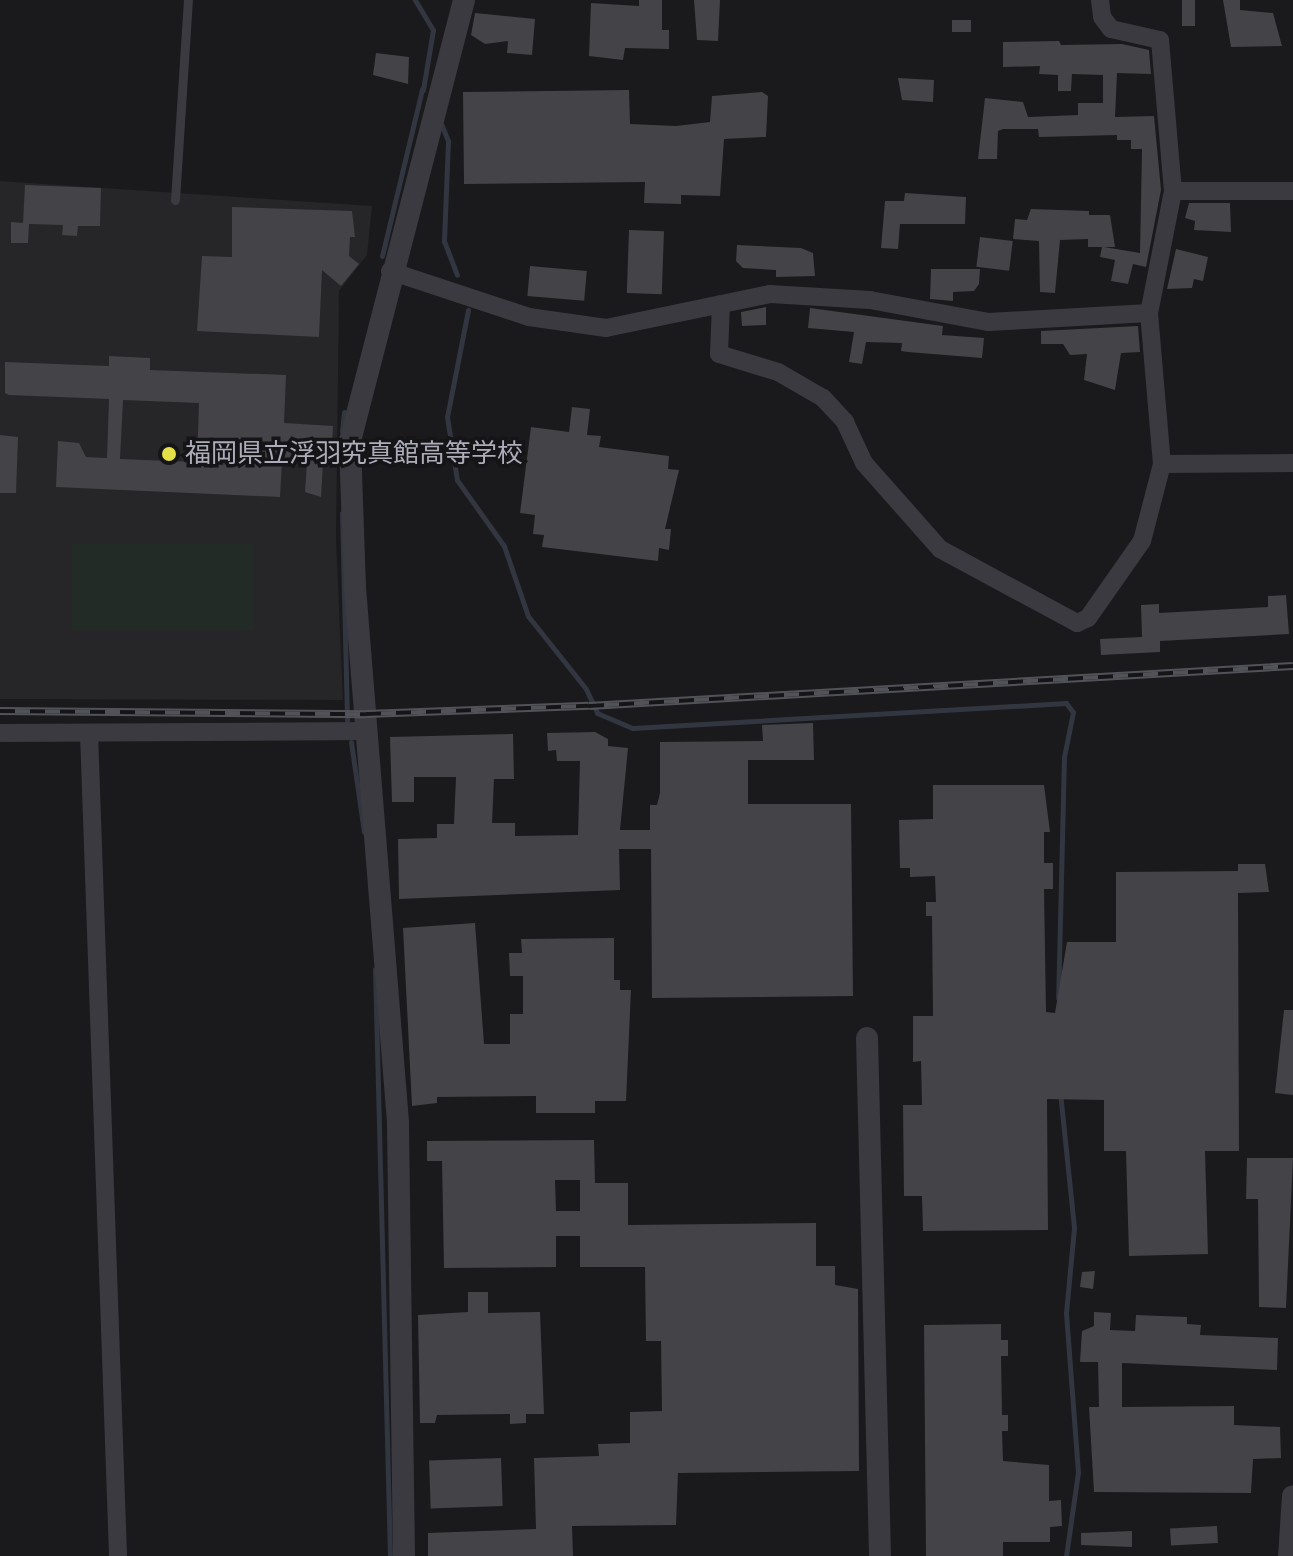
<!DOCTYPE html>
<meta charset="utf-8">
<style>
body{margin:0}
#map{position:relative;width:1293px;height:1556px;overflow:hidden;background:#1a191b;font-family:"Roboto Condensed","Noto Sans JP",sans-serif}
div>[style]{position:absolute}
.built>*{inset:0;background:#262528}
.green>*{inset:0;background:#232b26;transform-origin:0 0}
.stream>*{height:5px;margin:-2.5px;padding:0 2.5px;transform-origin:2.5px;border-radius:2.5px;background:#323640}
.building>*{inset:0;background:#444348;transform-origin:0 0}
.service>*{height:9px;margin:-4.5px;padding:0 4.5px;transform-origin:4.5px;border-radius:4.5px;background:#3b3a40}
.minor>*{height:18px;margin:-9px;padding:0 9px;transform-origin:9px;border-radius:9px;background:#3b3a40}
.tertiary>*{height:22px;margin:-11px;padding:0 11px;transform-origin:11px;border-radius:11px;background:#3b3a40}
.rail>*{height:8px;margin-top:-4px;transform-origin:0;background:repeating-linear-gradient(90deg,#151416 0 15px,#525259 0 30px);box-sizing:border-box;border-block:2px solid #525259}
.dots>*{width:22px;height:22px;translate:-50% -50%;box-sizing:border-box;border:4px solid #151416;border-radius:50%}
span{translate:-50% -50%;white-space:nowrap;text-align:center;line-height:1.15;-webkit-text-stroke:7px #151416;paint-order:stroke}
.poi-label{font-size:26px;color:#adadba}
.left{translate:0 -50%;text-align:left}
</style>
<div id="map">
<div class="built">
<i style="clip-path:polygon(0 181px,372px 206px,367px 255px,339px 291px,336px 539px,343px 700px,0 699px)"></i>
</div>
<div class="green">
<i style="left:72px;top:544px;width:181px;height:86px"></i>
</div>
<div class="stream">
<i style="left:415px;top:0;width:35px;rotate:59deg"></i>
<i style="left:433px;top:30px;width:61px;rotate:99.5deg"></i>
<i style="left:440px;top:121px;width:22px;rotate:68deg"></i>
<i style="left:448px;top:141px;width:100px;rotate:92.3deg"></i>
<i style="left:444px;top:241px;width:36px;rotate:69deg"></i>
<i style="left:382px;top:256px;width:172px;rotate:-76.5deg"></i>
<i style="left:468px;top:310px;width:109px;rotate:101.1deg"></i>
<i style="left:447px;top:417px;width:64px;rotate:81deg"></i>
<i style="left:457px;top:480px;width:81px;rotate:54.5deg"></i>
<i style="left:504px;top:546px;width:74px;rotate:71.1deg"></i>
<i style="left:528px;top:616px;width:93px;rotate:51.5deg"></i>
<i style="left:586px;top:689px;width:26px;rotate:65deg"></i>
<i style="left:597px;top:713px;width:39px;rotate:23deg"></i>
<i style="left:633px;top:728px;width:434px;rotate:-3.3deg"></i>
<i style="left:1066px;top:703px;width:11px;rotate:52deg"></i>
<i style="left:1073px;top:712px;width:46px;rotate:101.3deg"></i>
<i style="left:1064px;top:757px;width:241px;rotate:91.4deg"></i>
<i style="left:342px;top:431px;width:19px;rotate:-84deg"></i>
<i style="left:342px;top:513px;width:207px;rotate:88.6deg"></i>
<i style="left:351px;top:742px;width:91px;rotate:81.8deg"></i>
<i style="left:375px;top:969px;width:587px;rotate:88.54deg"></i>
<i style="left:1060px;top:1092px;width:137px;rotate:84.1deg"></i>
<i style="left:1074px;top:1228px;width:85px;rotate:95.4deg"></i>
<i style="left:1066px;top:1313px;width:159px;rotate:85.7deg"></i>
<i style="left:1078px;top:1472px;width:85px;rotate:98.1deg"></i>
</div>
<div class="building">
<i style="clip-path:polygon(639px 0,662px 0,662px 30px,669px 30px,669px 49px,625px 48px,623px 60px,589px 56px,591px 3px,639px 6px)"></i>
<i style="clip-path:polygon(694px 0,720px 0,718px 41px,697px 40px)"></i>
<i style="left:1182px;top:0;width:13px;height:26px"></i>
<i style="clip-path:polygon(1223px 0,1240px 0,1240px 10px,1273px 13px,1282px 46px,1231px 47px)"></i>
<i style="clip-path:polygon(475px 13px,535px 19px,532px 55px,507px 53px,508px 41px,485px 44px,471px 35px)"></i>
<i style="left:971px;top:20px;width:12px;height:19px;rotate:90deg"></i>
<i style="clip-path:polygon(1059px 41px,1061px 45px,1122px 44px,1149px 50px,1151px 74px,1117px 73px,1115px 117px,1154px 116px,1161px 190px,1146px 267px,1133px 264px,1128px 284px,1111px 281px,1115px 260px,1100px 257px,1102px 247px,1088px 247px,1088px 239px,1060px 240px,1055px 293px,1040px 292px,1039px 241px,1013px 239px,1015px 219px,1027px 220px,1031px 209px,1089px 211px,1089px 215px,1110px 215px,1115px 247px,1104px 247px,1140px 253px,1142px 149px,1131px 149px,1131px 140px,1117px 140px,1117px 135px,1039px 137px,1038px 129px,1003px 129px,998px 131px,997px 159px,978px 159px,985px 98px,1023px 102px,1028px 117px,1078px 115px,1078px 103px,1103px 103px,1103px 75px,1072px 74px,1071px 91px,1058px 91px,1058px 75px,1039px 74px,1040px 66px,1003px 67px,1003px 42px)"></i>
<i style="clip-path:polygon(376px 53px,409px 57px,408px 84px,373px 75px)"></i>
<i style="clip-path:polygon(898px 78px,934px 80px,933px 102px,902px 100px)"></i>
<i style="clip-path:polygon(629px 90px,630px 124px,676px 126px,710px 122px,712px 96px,762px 92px,768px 96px,766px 137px,724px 139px,720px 196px,681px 195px,681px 204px,644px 203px,645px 182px,464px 184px,463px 92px)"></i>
<i style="clip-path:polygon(25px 185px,101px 188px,100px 226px,78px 226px,77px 236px,62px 235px,63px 225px,29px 224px,28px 243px,11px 243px,11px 222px,23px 223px)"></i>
<i style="clip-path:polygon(905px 193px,966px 197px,965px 224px,900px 224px,898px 249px,881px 248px,885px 201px,904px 201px)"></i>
<i style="clip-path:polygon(1189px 203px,1230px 203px,1231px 232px,1194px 230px,1195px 221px,1185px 218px)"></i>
<i style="clip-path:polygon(232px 207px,352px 211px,355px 237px,350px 237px,349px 256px,359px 264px,341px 286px,322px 270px,319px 337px,197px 331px,202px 256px,232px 257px)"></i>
<i style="left:629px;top:230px;width:35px;height:63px;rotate:2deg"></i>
<i style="left:980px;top:237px;width:33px;height:30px;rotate:7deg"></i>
<i style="clip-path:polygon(737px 245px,801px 248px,813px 253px,815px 276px,776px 277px,776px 270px,743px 268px,736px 261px)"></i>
<i style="clip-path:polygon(1176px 249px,1208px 257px,1203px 281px,1194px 279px,1192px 288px,1167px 289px)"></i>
<i style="left:530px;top:266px;width:57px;height:30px;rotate:5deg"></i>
<i style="clip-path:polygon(931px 269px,980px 269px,979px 284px,974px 291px,953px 292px,953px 301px,930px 299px)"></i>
<i style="clip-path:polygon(766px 307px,766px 325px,742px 326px,741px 312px)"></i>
<i style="clip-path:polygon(810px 308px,943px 326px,942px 335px,984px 338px,982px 358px,908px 352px,901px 351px,902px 343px,866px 342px,862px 364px,849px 362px,854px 332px,808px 328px)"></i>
<i style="clip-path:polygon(1138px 326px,1140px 352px,1121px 353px,1115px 390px,1084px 380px,1087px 354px,1070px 355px,1063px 344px,1041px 344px,1041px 331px)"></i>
<i style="clip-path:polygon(evenodd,109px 356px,150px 358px,150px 370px,286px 375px,284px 423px,333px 426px,331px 464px,323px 463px,321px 497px,305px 492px,307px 462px,282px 461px,280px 497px,56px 487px,58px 441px,79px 443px,86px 457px,107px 458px,109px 399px,9px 395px,5px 393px,5px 362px,109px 366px,109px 356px,123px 400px,199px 403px,197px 462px,120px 459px,123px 400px)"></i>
<i style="clip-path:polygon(572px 407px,590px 409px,587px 435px,601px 436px,599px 447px,669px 456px,668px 469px,679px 470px,665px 529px,671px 529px,669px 550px,659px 548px,658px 561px,542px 547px,544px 535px,533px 534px,535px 515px,520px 513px,531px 427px,569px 432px)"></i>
<i style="clip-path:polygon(0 435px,18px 437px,16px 493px,0 493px)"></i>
<i style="clip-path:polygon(1286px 595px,1289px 634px,1160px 641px,1160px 652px,1101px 655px,1100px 639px,1142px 637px,1141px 605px,1159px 604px,1159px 613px,1268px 607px,1268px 596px)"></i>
<i style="clip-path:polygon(813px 723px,814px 760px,748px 760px,748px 804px,851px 804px,853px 996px,652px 998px,651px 849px,619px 849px,620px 890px,399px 899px,398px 839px,437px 838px,437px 824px,454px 824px,456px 777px,414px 777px,414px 802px,392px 802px,390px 737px,513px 734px,514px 779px,494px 779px,492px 823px,515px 823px,515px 836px,578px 835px,580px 761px,557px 761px,556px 750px,548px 751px,547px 733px,595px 732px,608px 739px,608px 746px,628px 748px,620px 830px,650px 830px,650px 805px,657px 805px,660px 793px,660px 742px,763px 741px,762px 725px)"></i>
<i style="clip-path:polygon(933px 785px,1044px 785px,1050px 832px,1044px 832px,1044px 863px,1053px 863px,1053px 889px,1044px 889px,1046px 1012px,1055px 1013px,1067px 942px,1116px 942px,1116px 872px,1238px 871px,1238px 864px,1265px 864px,1269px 892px,1238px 893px,1239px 1151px,1205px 1151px,1208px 1254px,1129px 1256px,1126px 1151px,1104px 1151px,1104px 1100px,1047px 1099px,1048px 1230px,923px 1231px,922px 1196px,904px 1196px,903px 1105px,922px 1105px,921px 1061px,913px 1062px,913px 1016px,933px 1016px,932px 916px,926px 916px,926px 902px,936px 902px,935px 876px,910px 877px,910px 868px,900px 868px,899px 820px,933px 819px)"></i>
<i style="clip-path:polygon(475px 923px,484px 1044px,510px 1044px,510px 1014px,523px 1014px,523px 976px,510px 976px,509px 953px,522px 953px,521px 939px,614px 938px,614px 980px,620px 980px,620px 990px,631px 990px,626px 1101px,595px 1101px,595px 1113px,536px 1113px,536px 1096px,437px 1097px,437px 1103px,412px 1106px,403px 928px)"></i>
<i style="clip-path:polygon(1284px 1010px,1293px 1010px,1293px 1095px,1275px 1093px)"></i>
<i style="clip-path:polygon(evenodd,594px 1140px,595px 1183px,628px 1183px,628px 1225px,816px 1223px,816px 1266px,835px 1266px,835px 1285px,858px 1289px,859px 1471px,678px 1473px,676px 1525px,572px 1526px,573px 1556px,428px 1556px,428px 1533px,536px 1529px,534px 1458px,599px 1456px,598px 1444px,630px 1443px,630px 1412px,662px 1411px,661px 1341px,646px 1341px,645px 1267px,580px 1267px,580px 1236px,556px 1236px,556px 1267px,444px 1268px,442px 1161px,427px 1161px,427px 1141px,594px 1140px,555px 1180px,580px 1180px,580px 1211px,556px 1211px,555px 1180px)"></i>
<i style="clip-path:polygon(1247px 1158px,1293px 1158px,1286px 1308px,1259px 1307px,1258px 1199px,1246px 1199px)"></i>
<i style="clip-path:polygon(1095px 1271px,1093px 1289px,1080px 1287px,1082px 1272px)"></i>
<i style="clip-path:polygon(468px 1292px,488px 1292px,488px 1313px,540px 1312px,544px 1414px,526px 1414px,526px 1423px,510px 1424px,510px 1414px,437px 1415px,435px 1423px,420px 1423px,418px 1315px,468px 1312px)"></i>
<i style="clip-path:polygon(1094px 1312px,1111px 1313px,1110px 1330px,1135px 1331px,1136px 1315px,1187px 1317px,1187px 1324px,1201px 1325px,1200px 1335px,1278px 1338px,1277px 1370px,1122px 1363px,1122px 1407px,1234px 1406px,1234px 1425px,1280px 1427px,1281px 1458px,1253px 1459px,1251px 1493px,1094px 1492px,1089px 1407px,1099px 1407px,1098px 1362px,1080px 1362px,1082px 1331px,1094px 1326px)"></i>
<i style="clip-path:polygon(1001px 1324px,1001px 1340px,1008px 1340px,1008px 1356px,1001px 1356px,1002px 1415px,1008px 1415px,1008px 1431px,1002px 1431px,1003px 1461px,1049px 1465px,1049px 1501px,1061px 1500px,1062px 1526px,1050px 1527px,1050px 1542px,1003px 1542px,1003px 1556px,926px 1556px,924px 1325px)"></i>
<i style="left:501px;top:1458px;width:48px;height:72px;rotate:88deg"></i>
<i style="left:1217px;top:1526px;width:17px;height:47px;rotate:87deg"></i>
<i style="clip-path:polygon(1132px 1531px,1132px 1547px,1081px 1545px,1081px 1533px)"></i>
</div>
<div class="service">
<i style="left:175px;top:200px;width:200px;rotate:-86.3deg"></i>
</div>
<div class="minor">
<i style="left:1100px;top:0;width:17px;rotate:83deg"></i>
<i style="left:1102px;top:17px;width:15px;rotate:53deg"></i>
<i style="left:1111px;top:29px;width:50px;rotate:12.7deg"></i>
<i style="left:1160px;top:40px;width:152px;rotate:85.1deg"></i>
<i style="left:1173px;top:191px;width:124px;rotate:101.1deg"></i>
<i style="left:1149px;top:313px;width:152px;rotate:85.1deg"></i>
<i style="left:1162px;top:464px;width:131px;rotate:-0.4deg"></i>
<i style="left:1173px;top:191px;width:120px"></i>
<i style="left:390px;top:271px;width:146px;rotate:18.3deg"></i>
<i style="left:529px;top:317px;width:78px;rotate:8.1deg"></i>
<i style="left:606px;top:328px;width:167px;rotate:-11.7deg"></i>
<i style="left:770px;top:294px;width:100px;rotate:3.4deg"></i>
<i style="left:870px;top:300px;width:121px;rotate:10.5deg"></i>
<i style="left:989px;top:322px;width:160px;rotate:-3.2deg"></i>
<i style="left:721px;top:304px;width:50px;rotate:92.3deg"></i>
<i style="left:719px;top:354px;width:62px;rotate:17deg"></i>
<i style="left:778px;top:372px;width:52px;rotate:30deg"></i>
<i style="left:823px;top:398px;width:33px;rotate:47deg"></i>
<i style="left:845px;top:422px;width:45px;rotate:65.1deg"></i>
<i style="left:864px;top:463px;width:115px;rotate:48.5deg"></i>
<i style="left:940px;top:549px;width:156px;rotate:28.4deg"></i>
<i style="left:1077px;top:623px;width:12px;rotate:-24deg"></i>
<i style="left:1088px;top:618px;width:94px;rotate:-55deg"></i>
<i style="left:1142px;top:541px;width:80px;rotate:-75.4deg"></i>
<i style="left:0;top:733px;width:368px;rotate:-0.3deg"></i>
<i style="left:89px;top:733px;width:824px;rotate:87.98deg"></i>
</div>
<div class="tertiary">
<i style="left:867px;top:1038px;width:518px;rotate:88.56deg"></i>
<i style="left:404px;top:1556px;width:434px;rotate:-90.8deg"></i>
<i style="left:398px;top:1122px;width:537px;rotate:-94.6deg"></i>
<i style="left:355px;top:587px;width:146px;rotate:-92deg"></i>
<i style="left:350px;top:441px;width:455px;rotate:-75.5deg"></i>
<i style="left:1289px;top:1556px;width:60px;rotate:-86.2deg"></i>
</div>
<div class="rail">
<i style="left:0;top:711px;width:366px;rotate:0.5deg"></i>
<i style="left:366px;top:714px;width:223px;rotate:-2.1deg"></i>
<i style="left:589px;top:706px;width:705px;rotate:-3.25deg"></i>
</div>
<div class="dots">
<i style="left:169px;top:454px;background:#e5e048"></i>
</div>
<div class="poi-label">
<span class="left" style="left:185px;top:454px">福岡県立浮羽究真館高等学校</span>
</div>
</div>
